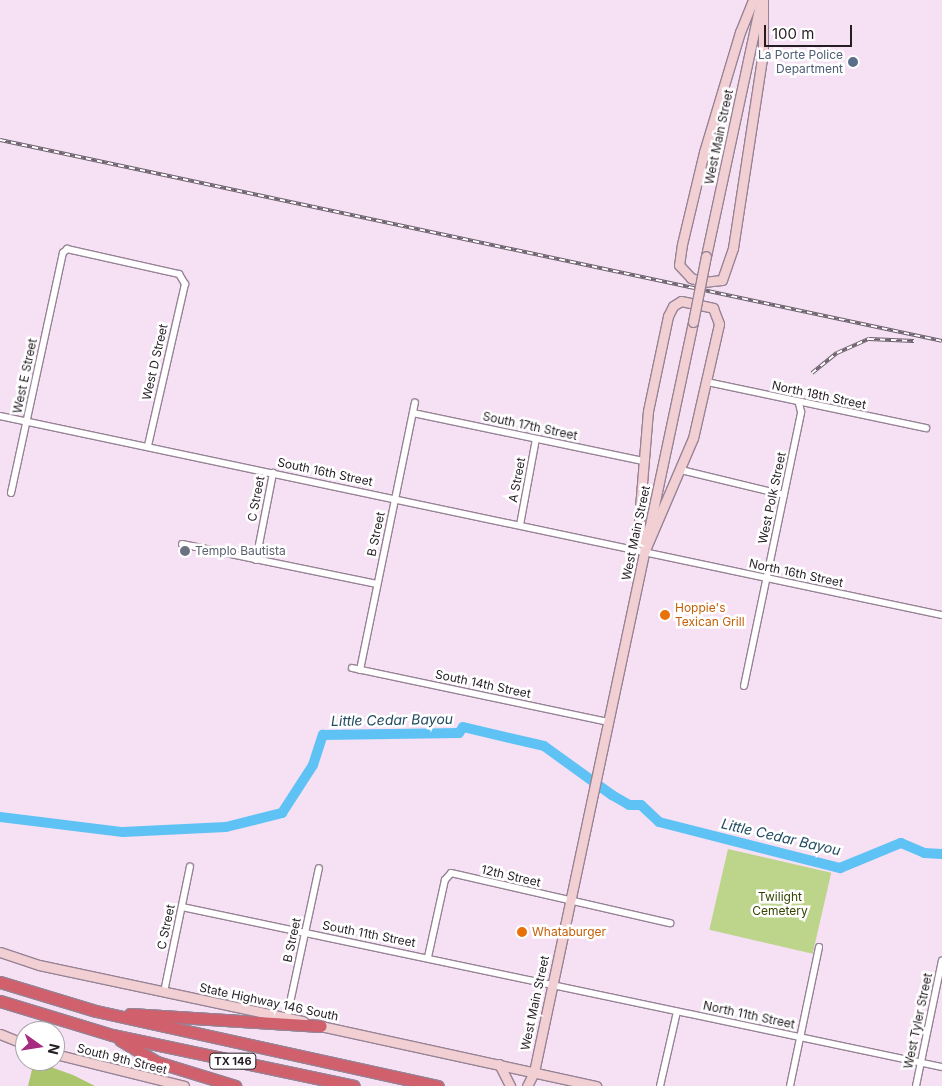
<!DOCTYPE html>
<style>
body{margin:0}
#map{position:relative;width:942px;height:1086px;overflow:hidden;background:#f5e0f4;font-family:Inter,sans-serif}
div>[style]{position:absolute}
.green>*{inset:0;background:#bdd48b;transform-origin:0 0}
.forest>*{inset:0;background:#abc56c}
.river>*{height:10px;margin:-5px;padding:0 5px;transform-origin:5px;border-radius:5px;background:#5ec2f5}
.roads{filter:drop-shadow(1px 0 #968395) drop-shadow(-1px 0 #968395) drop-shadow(0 1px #968395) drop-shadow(0 -1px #968395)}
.minor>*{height:6px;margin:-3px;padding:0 3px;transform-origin:3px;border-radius:3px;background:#fff}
.secondary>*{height:9px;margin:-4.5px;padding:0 4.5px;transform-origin:4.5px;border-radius:4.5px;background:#f1cfd3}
.motorway>*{height:11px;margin:-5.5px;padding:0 5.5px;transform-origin:5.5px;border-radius:5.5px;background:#d0606c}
.rail>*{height:4px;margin-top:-2px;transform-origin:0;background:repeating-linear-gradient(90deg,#fff 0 5.5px,#6c606c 0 11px);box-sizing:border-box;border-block:1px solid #6c606c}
.bridges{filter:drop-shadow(1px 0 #968395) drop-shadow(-1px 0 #968395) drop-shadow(0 1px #968395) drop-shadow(0 -1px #968395)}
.secondary-bridge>*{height:9px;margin:-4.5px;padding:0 4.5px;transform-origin:4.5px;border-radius:4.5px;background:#f1cfd3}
.dots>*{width:14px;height:14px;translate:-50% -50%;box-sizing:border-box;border:2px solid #fff;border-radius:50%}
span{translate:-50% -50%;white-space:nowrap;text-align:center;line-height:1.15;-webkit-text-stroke:5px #fff;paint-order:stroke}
.shield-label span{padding:1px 4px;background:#fff;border:1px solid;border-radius:4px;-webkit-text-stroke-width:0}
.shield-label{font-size:11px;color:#241d24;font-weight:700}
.service-label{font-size:12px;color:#4e5e75}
.right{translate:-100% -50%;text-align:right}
.street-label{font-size:12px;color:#241d24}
.worship-label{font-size:12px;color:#5b616d}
.left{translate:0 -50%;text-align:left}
.food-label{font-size:12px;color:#c56008}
.park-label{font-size:12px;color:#354400}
.water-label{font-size:14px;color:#224c62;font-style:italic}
.north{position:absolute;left:15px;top:1021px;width:50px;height:50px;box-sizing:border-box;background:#fff;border:1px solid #a7a5a7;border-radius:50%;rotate:103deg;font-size:14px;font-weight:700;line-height:20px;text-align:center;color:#241d24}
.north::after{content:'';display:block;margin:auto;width:18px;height:22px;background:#a72c81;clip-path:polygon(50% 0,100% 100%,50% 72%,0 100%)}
.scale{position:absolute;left:764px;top:25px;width:88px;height:22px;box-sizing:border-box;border:2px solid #241d24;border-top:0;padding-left:6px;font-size:15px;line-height:18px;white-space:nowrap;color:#241d24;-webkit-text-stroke:4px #fff;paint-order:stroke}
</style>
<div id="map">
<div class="green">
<i style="left:728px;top:849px;width:106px;height:83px;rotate:13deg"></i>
</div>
<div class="forest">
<i style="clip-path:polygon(34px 1061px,73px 1075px,95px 1086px,28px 1086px)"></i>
</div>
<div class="river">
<i style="left:0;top:817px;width:124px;rotate:7deg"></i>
<i style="left:123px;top:832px;width:103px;rotate:-2.8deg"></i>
<i style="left:226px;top:827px;width:58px;rotate:-14deg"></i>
<i style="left:282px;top:813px;width:57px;rotate:-57.1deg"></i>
<i style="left:313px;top:765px;width:32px;rotate:-72deg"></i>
<i style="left:323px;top:735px;width:136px;rotate:-0.8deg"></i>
<i style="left:459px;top:733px;width:7px;rotate:-56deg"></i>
<i style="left:463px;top:727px;width:83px;rotate:13.2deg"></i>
<i style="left:544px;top:746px;width:84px;rotate:35.8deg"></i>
<i style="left:612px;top:795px;width:20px;rotate:30deg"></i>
<i style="left:629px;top:805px;width:12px"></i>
<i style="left:641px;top:805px;width:25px;rotate:43deg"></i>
<i style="left:659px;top:822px;width:187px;rotate:14.3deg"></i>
<i style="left:840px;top:868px;width:66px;rotate:-22.3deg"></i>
<i style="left:901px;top:843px;width:25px;rotate:23deg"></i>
<i style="left:924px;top:853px;width:18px;rotate:3deg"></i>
</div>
<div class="roads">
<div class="minor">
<i style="left:707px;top:382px;width:224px;rotate:11.9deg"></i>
<i style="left:413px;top:413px;width:235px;rotate:11.8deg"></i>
<i style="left:0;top:416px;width:963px;rotate:11.93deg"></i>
<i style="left:681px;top:470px;width:106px;rotate:13.6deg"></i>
<i style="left:11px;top:493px;width:246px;rotate:-77.8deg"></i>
<i style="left:63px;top:253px;width:6px;rotate:-45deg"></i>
<i style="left:67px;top:249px;width:115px;rotate:12.6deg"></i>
<i style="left:179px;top:274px;width:12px;rotate:59deg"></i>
<i style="left:185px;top:284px;width:166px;rotate:102.9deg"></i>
<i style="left:520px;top:525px;width:87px;rotate:-79.5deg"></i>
<i style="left:182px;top:544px;width:199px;rotate:11.6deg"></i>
<i style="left:256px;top:560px;width:89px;rotate:-78.9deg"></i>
<i style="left:352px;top:668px;width:262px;rotate:11.9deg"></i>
<i style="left:360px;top:670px;width:273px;rotate:-78.4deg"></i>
<i style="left:744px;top:686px;width:280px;rotate:-78.2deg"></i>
<i style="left:801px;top:412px;width:9px;rotate:-103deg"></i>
<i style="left:182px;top:907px;width:777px;rotate:11.89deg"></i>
<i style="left:428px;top:957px;width:79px;rotate:-77.6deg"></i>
<i style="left:445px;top:880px;width:9px;rotate:-49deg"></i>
<i style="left:451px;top:873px;width:225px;rotate:12.9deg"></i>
<i style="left:164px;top:992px;width:128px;rotate:-78.3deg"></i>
<i style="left:287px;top:1017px;width:152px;rotate:-77.9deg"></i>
<i style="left:660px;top:1086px;width:76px;rotate:-77.1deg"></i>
<i style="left:790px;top:1086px;width:142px;rotate:-78.2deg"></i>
<i style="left:916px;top:1086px;width:128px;rotate:-78.3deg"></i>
</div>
<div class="secondary">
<i style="left:753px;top:0;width:35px;rotate:112deg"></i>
<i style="left:740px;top:32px;width:125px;rotate:106.7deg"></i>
<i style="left:704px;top:152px;width:95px;rotate:103.4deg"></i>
<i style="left:682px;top:244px;width:21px;rotate:98deg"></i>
<i style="left:679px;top:265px;width:18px;rotate:47deg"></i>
<i style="left:691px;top:278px;width:13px;rotate:18deg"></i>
<i style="left:703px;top:282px;width:19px;rotate:-6deg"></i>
<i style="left:722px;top:280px;width:34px;rotate:-71deg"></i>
<i style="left:733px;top:248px;width:199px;rotate:-81.3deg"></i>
<i style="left:763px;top:51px;width:51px;rotate:-90deg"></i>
<i style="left:706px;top:256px;width:262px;rotate:-77.9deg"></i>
<i style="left:681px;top:301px;width:33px;rotate:12deg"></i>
<i style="left:713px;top:308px;width:17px;rotate:69deg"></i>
<i style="left:719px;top:324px;width:117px;rotate:102.8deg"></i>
<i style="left:693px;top:438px;width:122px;rotate:113.2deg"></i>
<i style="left:645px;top:550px;width:31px;rotate:-101deg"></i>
<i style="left:639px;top:520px;width:109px;rotate:-85.3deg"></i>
<i style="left:648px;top:411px;width:97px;rotate:-78.1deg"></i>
<i style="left:668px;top:316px;width:11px;rotate:-63deg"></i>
<i style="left:673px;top:306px;width:9px;rotate:-32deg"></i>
<i style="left:0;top:952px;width:41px;rotate:18.4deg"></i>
<i style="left:39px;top:965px;width:270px;rotate:12deg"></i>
<i style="left:316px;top:1025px;width:287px;rotate:12.3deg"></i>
<i style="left:0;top:1034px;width:27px;rotate:22deg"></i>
<i style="left:55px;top:1054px;width:133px;rotate:13.9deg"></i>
<i style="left:499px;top:1064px;width:25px;rotate:63deg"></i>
<i style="left:527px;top:1086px;width:16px;rotate:-63deg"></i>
<i style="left:534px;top:1072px;width:767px;rotate:-78.03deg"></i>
</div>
<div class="motorway">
<i style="left:0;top:982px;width:100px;rotate:16.8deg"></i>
<i style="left:96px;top:1011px;width:350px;rotate:12.4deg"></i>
<i style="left:0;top:1001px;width:117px;rotate:16.9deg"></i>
<i style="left:112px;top:1035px;width:247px;rotate:11.9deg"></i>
<i style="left:130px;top:1014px;width:191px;rotate:3.6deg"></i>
<i style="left:120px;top:1040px;width:43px;rotate:30.7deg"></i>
<i style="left:157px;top:1062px;width:82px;rotate:17.1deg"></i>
</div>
</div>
<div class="rail">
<i style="left:0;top:140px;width:963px;rotate:12.04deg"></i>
<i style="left:812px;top:373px;width:32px;rotate:-39deg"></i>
<i style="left:837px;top:353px;width:35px;rotate:-24deg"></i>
<i style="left:869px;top:339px;width:45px;rotate:2.5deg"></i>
</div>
<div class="bridges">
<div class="secondary-bridge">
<i style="left:693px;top:322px;width:67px;rotate:-78.9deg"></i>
</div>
</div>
<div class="dots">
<i style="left:853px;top:62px;background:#5c6f8a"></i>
<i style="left:185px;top:551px;background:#6b7280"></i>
<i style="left:665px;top:615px;background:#e8710a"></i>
<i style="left:522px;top:932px;background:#e8710a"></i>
</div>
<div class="shield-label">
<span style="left:233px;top:1061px">TX 146</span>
</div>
<div class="service-label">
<span class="right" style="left:843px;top:62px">La Porte Police<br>Department</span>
</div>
<div class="street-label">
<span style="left:719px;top:137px;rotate:-78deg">West Main Street</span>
<span style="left:155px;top:362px;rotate:-77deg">West D Street</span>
<span style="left:25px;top:376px;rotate:-78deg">West E Street</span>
<span style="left:819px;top:395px;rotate:12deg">North 18th Street</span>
<span style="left:530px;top:426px;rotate:12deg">South 17th Street</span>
<span style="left:325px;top:472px;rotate:12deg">South 16th Street</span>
<span style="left:517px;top:480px;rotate:-79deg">A Street</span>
<span style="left:772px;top:498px;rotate:-78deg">West Polk Street</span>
<span style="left:256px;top:499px;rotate:-79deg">C Street</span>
<span style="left:636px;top:533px;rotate:-78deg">West Main Street</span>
<span style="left:376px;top:534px;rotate:-78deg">B Street</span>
<span style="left:796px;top:573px;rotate:12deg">North 16th Street</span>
<span style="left:483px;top:684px;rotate:12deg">South 14th Street</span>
<span style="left:511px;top:876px;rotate:13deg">12th Street</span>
<span style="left:166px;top:927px;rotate:-78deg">C Street</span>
<span style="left:369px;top:934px;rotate:11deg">South 11th Street</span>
<span style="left:292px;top:940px;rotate:-78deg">B Street</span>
<span style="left:269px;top:1002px;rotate:12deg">State Highway 146 South</span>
<span style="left:535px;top:1003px;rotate:-78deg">West Main Street</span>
<span style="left:749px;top:1015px;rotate:12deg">North 11th Street</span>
<span style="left:918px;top:1021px;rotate:-78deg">West Tyler Street</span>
<span style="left:122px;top:1059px;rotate:14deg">South 9th Street</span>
</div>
<div class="worship-label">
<span class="left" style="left:195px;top:551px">Templo Bautista</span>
</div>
<div class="food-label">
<span class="left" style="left:675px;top:615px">Hoppie's<br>Texican Grill</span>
<span class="left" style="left:532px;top:932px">Whataburger</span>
</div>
<div class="park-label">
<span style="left:780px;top:904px">Twilight<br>Cemetery</span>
</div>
<div class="water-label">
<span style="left:392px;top:720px;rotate:-1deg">Little Cedar Bayou</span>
<span style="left:781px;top:837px;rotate:13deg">Little Cedar Bayou</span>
</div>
<div class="north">N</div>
<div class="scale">100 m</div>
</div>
